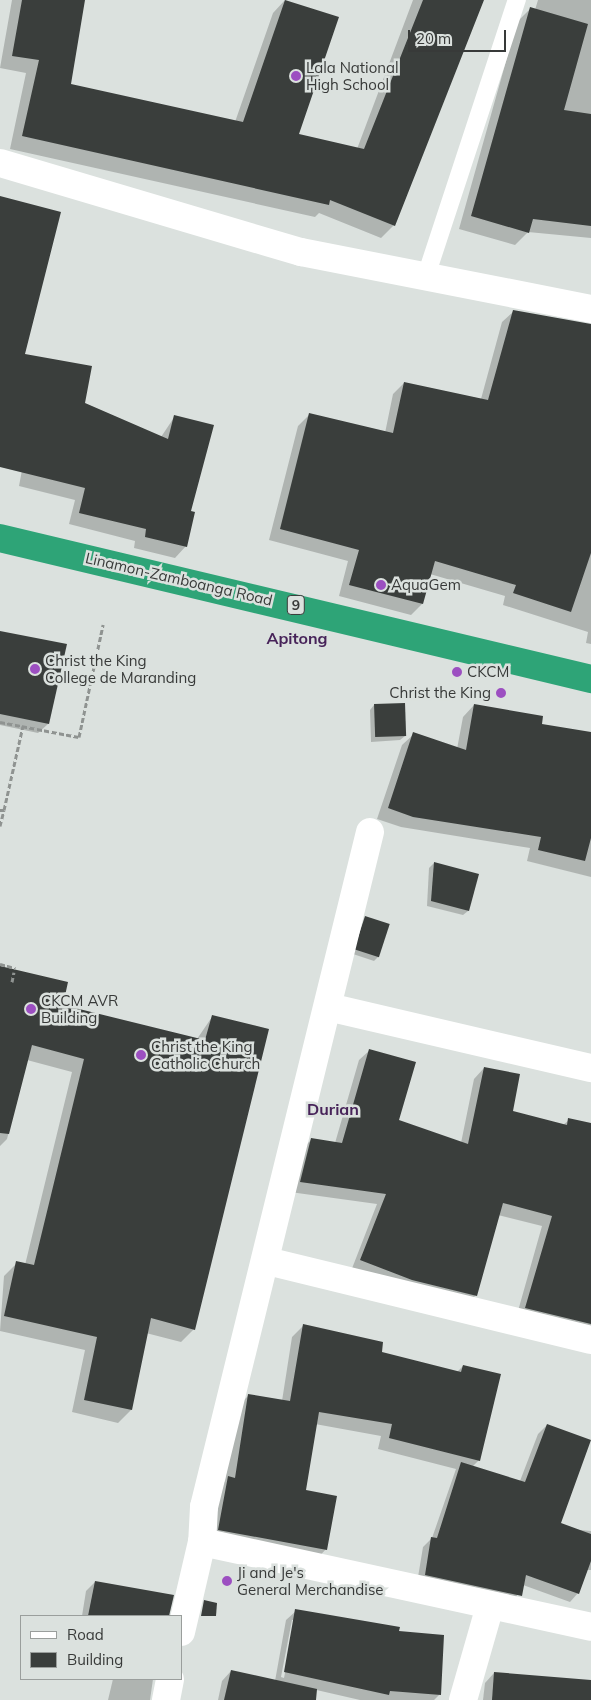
<!DOCTYPE html>
<style>
body{margin:0}
#map{position:relative;width:591px;height:1700px;overflow:hidden;background:#dbe1de;font-family:Mulish,sans-serif}
div>[style]{position:absolute}
.shadow>*{inset:0;background:#0003}
.building>*{inset:0;background:#3a3e3c;transform-origin:0 0}
.path>*{height:3px;margin-top:-1.5px;transform-origin:0;background:repeating-linear-gradient(90deg,#8f9391 0 5px,transparent 0 7.5px)}
.lane>*{height:18px;margin:-9px;padding:0 9px;transform-origin:9px;border-radius:9px;background:#fff}
.street>*{height:28px;margin:-14px;padding:0 14px;transform-origin:14px;border-radius:14px;background:#fff}
.highway>*{height:28px;margin:-14px;padding:0 14px;transform-origin:14px;border-radius:14px;background:#2ea477}
.dots>*{width:14px;height:14px;translate:-50% -50%;box-sizing:border-box;border:2px solid #dbe1de;border-radius:50%}
span{translate:-50% -50%;white-space:nowrap;text-align:center;line-height:1.15;-webkit-text-stroke:5px #dbe1de;paint-order:stroke}
.shield-label span{padding:1px 4px;background:#dbe1de;border:1px solid;border-radius:4px;-webkit-text-stroke-width:0}
.shield-label{font-size:14px;color:#383a39;font-weight:700}
.poi-label{font-size:15px;color:#383a39}
.left{translate:0 -50%;text-align:left}
.right{translate:-100% -50%;text-align:right}
.street-label{font-size:15px;color:#383a39}
.neighbourhood-label{font-size:16px;color:#472359;font-weight:700}
.legend{position:absolute;left:20px;top:1615px;width:162px;height:65px;box-sizing:border-box;background:#dbe1de;border:1px solid #9a9e9c;margin:0;padding:6px 9px;list-style:none;font-size:15px;color:#383a39}
.legend li{display:flex;align-items:center;gap:10px;height:25px}
.legend b{width:25px;border:1px solid #9a9e9c}
.scale{position:absolute;left:408px;top:30px;width:98px;height:22px;box-sizing:border-box;border:2px solid #383a39;border-top:0;padding-left:6px;font-size:15px;line-height:18px;white-space:nowrap;color:#383a39;-webkit-text-stroke:4px #dbe1de;paint-order:stroke}
</style>
<div id="map">
<div class="shadow">
<i style="clip-path:polygon(12px 0,84px 0,69px 85px,235px 122px,273px 13px,285px 0,297px 135px,357px 149px,413px 0,479px 0,394px 225px,381px 238px,319px 213px,315px 217px,10px 149px,26px 73px,0 68px)"></i>
<i style="clip-path:polygon(538px 0,591px 0,591px 238px,528px 232px,515px 245px,459px 229px,517px 22px,530px 9px,535px 10px)"></i>
<i style="clip-path:polygon(0 198px,24px 355px,84px 403px,161px 437px,175px 416px,189px 512px,186px 546px,175px 558px,134px 548px,135px 541px,69px 524px,75px 500px,19px 486px,22px 470px,0 464px)"></i>
<i style="clip-path:polygon(514px 311px,591px 352px,591px 644px,586px 643px,588px 632px,503px 605px,505px 596px,430px 574px,422px 604px,411px 615px,339px 596px,348px 561px,269px 540px,298px 426px,310px 414px,385px 433px,393px 394px,404px 383px,481px 399px,502px 322px)"></i>
<i style="clip-path:polygon(0 632px,48px 724px,38px 733px,0 725px)"></i>
<i style="clip-path:polygon(374px 705px,405px 736px,400px 740px,371px 742px,370px 710px)"></i>
<i style="clip-path:polygon(474px 705px,540px 725px,591px 733px,591px 877px,527px 861px,530px 848px,401px 827px,377px 819px,402px 745px,414px 734px,457px 749px,463px 717px)"></i>
<i style="clip-path:polygon(434px 863px,468px 911px,463px 915px,427px 906px,429px 868px)"></i>
<i style="clip-path:polygon(366px 918px,379px 956px,374px 961px,353px 954px)"></i>
<i style="clip-path:polygon(0 967px,61px 1006px,197px 1039px,212px 1017px,194px 1329px,181px 1342px,146px 1333px,131px 1410px,118px 1423px,72px 1412px,85px 1350px,0 1331px,4px 1276px,17px 1263px,25px 1265px,72px 1072px,27px 1060px,7px 1139px,0 1146px)"></i>
<i style="clip-path:polygon(370px 1050px,398px 1121px,461px 1143px,474px 1079px,484px 1068px,511px 1112px,563px 1125px,569px 1120px,591px 1124px,591px 1342px,516px 1318px,542px 1226px,498px 1215px,476px 1295px,465px 1306px,351px 1271px,377px 1204px,290px 1192px,301px 1150px,311px 1140px,335px 1143px,359px 1060px)"></i>
<i style="clip-path:polygon(304px 1325px,380px 1353px,457px 1372px,463px 1366px,479px 1460px,472px 1467px,520px 1481px,538px 1434px,547px 1425px,558px 1528px,591px 1531px,591px 1570px,587px 1570px,578px 1593px,570px 1602px,523px 1585px,512px 1604px,417px 1583px,423px 1547px,432px 1538px,456px 1469px,378px 1449px,381px 1436px,315px 1424px,304px 1491px,326px 1549px,315px 1561px,208px 1541px,217px 1489px,225px 1481px,237px 1407px,248px 1396px,282px 1401px,292px 1337px)"></i>
<i style="clip-path:polygon(95px 1582px,170px 1596px,167px 1616px,82px 1616px,86px 1591px)"></i>
<i style="clip-path:polygon(evenodd,296px 1611px,398px 1632px,440px 1694px,434px 1700px,360px 1700px,286px 1683px,283px 1700px,218px 1700px,222px 1681px,231px 1671px,275px 1681px,286px 1620px,296px 1611px,292px 1620px,295px 1620px,284px 1678px,281px 1677px,292px 1620px)"></i>
<i style="clip-path:polygon(494px 1673px,564px 1700px,483px 1700px,485px 1683px)"></i>
<i style="clip-path:polygon(113px 1679px,153px 1679px,150px 1700px,108px 1700px)"></i>
</div>
<div class="building">
<i style="clip-path:polygon(22px 0,85px 0,71px 84px,243px 122px,285px 0,339px 17px,299px 134px,364px 149px,423px 0,484px 0,395px 226px,330px 200px,329px 205px,22px 136px,39px 60px,12px 56px)"></i>
<i style="clip-path:polygon(530px 7px,588px 24px,564px 110px,591px 114px,591px 226px,533px 219px,529px 233px,471px 216px)"></i>
<i style="clip-path:polygon(0 196px,61px 212px,25px 354px,92px 366px,85px 403px,168px 439px,174px 415px,214px 425px,191px 511px,195px 512px,187px 547px,145px 537px,146px 529px,79px 513px,85px 488px,0 467px)"></i>
<i style="clip-path:polygon(513px 310px,591px 324px,591px 553px,571px 612px,513px 593px,516px 585px,435px 561px,423px 604px,349px 585px,359px 550px,280px 529px,309px 413px,393px 433px,404px 382px,488px 400px)"></i>
<i style="clip-path:polygon(0 631px,67px 644px,49px 724px,0 714px)"></i>
<i style="left:405px;top:703px;width:33px;height:31px;rotate:88deg"></i>
<i style="clip-path:polygon(474px 704px,543px 716px,542px 724px,591px 732px,591px 838px,585px 861px,538px 850px,541px 837px,413px 817px,388px 808px,413px 732px,466px 750px)"></i>
<i style="clip-path:polygon(434px 862px,479px 874px,469px 911px,431px 901px)"></i>
<i style="left:365px;top:916px;width:26px;height:35px;rotate:18deg"></i>
<i style="clip-path:polygon(0 966px,68px 982px,63px 1005px,205px 1040px,212px 1015px,269px 1029px,195px 1330px,151px 1318px,132px 1410px,84px 1400px,97px 1337px,4px 1316px,16px 1261px,34px 1265px,84px 1059px,32px 1045px,9px 1134px,0 1133px)"></i>
<i style="clip-path:polygon(369px 1049px,416px 1062px,399px 1120px,468px 1144px,484px 1067px,520px 1074px,513px 1111px,567px 1125px,568px 1118px,591px 1123px,591px 1324px,525px 1308px,552px 1216px,503px 1203px,477px 1296px,412px 1280px,360px 1260px,386px 1194px,300px 1182px,311px 1138px,342px 1143px)"></i>
<i style="clip-path:polygon(303px 1324px,383px 1342px,382px 1352px,461px 1372px,463px 1365px,501px 1374px,480px 1461px,389px 1438px,392px 1424px,319px 1412px,306px 1490px,337px 1496px,327px 1550px,218px 1530px,228px 1476px,235px 1478px,248px 1394px,290px 1401px)"></i>
<i style="clip-path:polygon(547px 1424px,591px 1440px,561px 1523px,591px 1534px,591px 1561px,579px 1594px,526px 1575px,522px 1596px,425px 1575px,431px 1537px,437px 1538px,461px 1462px,525px 1482px)"></i>
<i style="clip-path:polygon(95px 1581px,174px 1595px,169px 1616px,88px 1616px)"></i>
<i style="clip-path:polygon(204px 1600px,217px 1603px,216px 1616px,201px 1616px)"></i>
<i style="clip-path:polygon(295px 1609px,400px 1627px,399px 1631px,444px 1635px,441px 1695px,390px 1691px,389px 1695px,284px 1672px)"></i>
<i style="clip-path:polygon(231px 1670px,317px 1689px,316px 1700px,224px 1700px)"></i>
<i style="clip-path:polygon(494px 1672px,591px 1680px,591px 1700px,492px 1700px)"></i>
</div>
<div class="path">
<i style="left:0;top:722px;width:80px;rotate:10.8deg"></i>
<i style="left:79px;top:737px;width:115px;rotate:-77.9deg"></i>
<i style="left:0;top:810px;width:4px"></i>
<i style="left:4px;top:810px;width:86px;rotate:-77.3deg"></i>
<i style="left:0;top:826px;width:16px;rotate:-76deg"></i>
<i style="left:0;top:964px;width:16px;rotate:15deg"></i>
<i style="left:12px;top:982px;width:10px;rotate:-79deg"></i>
</div>
<div class="lane">
<i style="left:426px;top:276px;width:291px;rotate:-71.8deg"></i>
</div>
<div class="street">
<i style="left:0;top:163px;width:314px;rotate:16.5deg"></i>
<i style="left:301px;top:252px;width:296px;rotate:11.1deg"></i>
<i style="left:370px;top:832px;width:695px;rotate:103.82deg"></i>
<i style="left:204px;top:1507px;width:35px;rotate:93deg"></i>
<i style="left:202px;top:1542px;width:398px;rotate:12.3deg"></i>
<i style="left:328px;top:1007px;width:270px;rotate:13.1deg"></i>
<i style="left:267px;top:1261px;width:333px;rotate:13.7deg"></i>
<i style="left:181px;top:1632px;width:92px;rotate:-76.9deg"></i>
<i style="left:166px;top:1700px;width:21px;rotate:-79deg"></i>
<i style="left:463px;top:1700px;width:98px;rotate:-74deg"></i>
</div>
<div class="highway">
<i style="left:0;top:538px;width:608px;rotate:13.42deg"></i>
</div>
<div class="dots">
<i style="left:296px;top:76px;background:#9c4fc1"></i>
<i style="left:381px;top:585px;background:#9c4fc1"></i>
<i style="left:35px;top:669px;background:#9c4fc1"></i>
<i style="left:457px;top:672px;background:#9c4fc1"></i>
<i style="left:501px;top:693px;background:#9c4fc1"></i>
<i style="left:31px;top:1009px;background:#9c4fc1"></i>
<i style="left:141px;top:1055px;background:#9c4fc1"></i>
<i style="left:227px;top:1581px;background:#9c4fc1"></i>
</div>
<div class="shield-label">
<span style="left:296px;top:605px">9</span>
</div>
<div class="poi-label">
<span class="left" style="left:306px;top:76px">Lala National<br>High School</span>
<span class="left" style="left:391px;top:585px">AquaGem</span>
<span class="left" style="left:45px;top:669px">Christ the King<br>College de Maranding</span>
<span class="left" style="left:467px;top:672px">CKCM</span>
<span class="right" style="left:491px;top:693px">Christ the King</span>
<span class="left" style="left:41px;top:1009px">CKCM AVR<br>Building</span>
<span class="left" style="left:151px;top:1055px">Christ the King<br>Catholic Church</span>
<span class="left" style="left:237px;top:1581px">Ji and Je's<br>General Merchandise</span>
</div>
<div class="street-label">
<span style="left:179px;top:579px;rotate:13deg">Linamon-Zamboanga Road</span>
</div>
<div class="neighbourhood-label">
<span style="left:297px;top:638px">Apitong</span>
<span style="left:333px;top:1109px">Durian</span>
</div>
<ul class="legend">
<li><b style="height:6px;background:#fff"></b>Road</li>
<li><b style="height:14px;background:#3a3e3c"></b>Building</li>
</ul>
<div class="scale">20 m</div>
</div>
